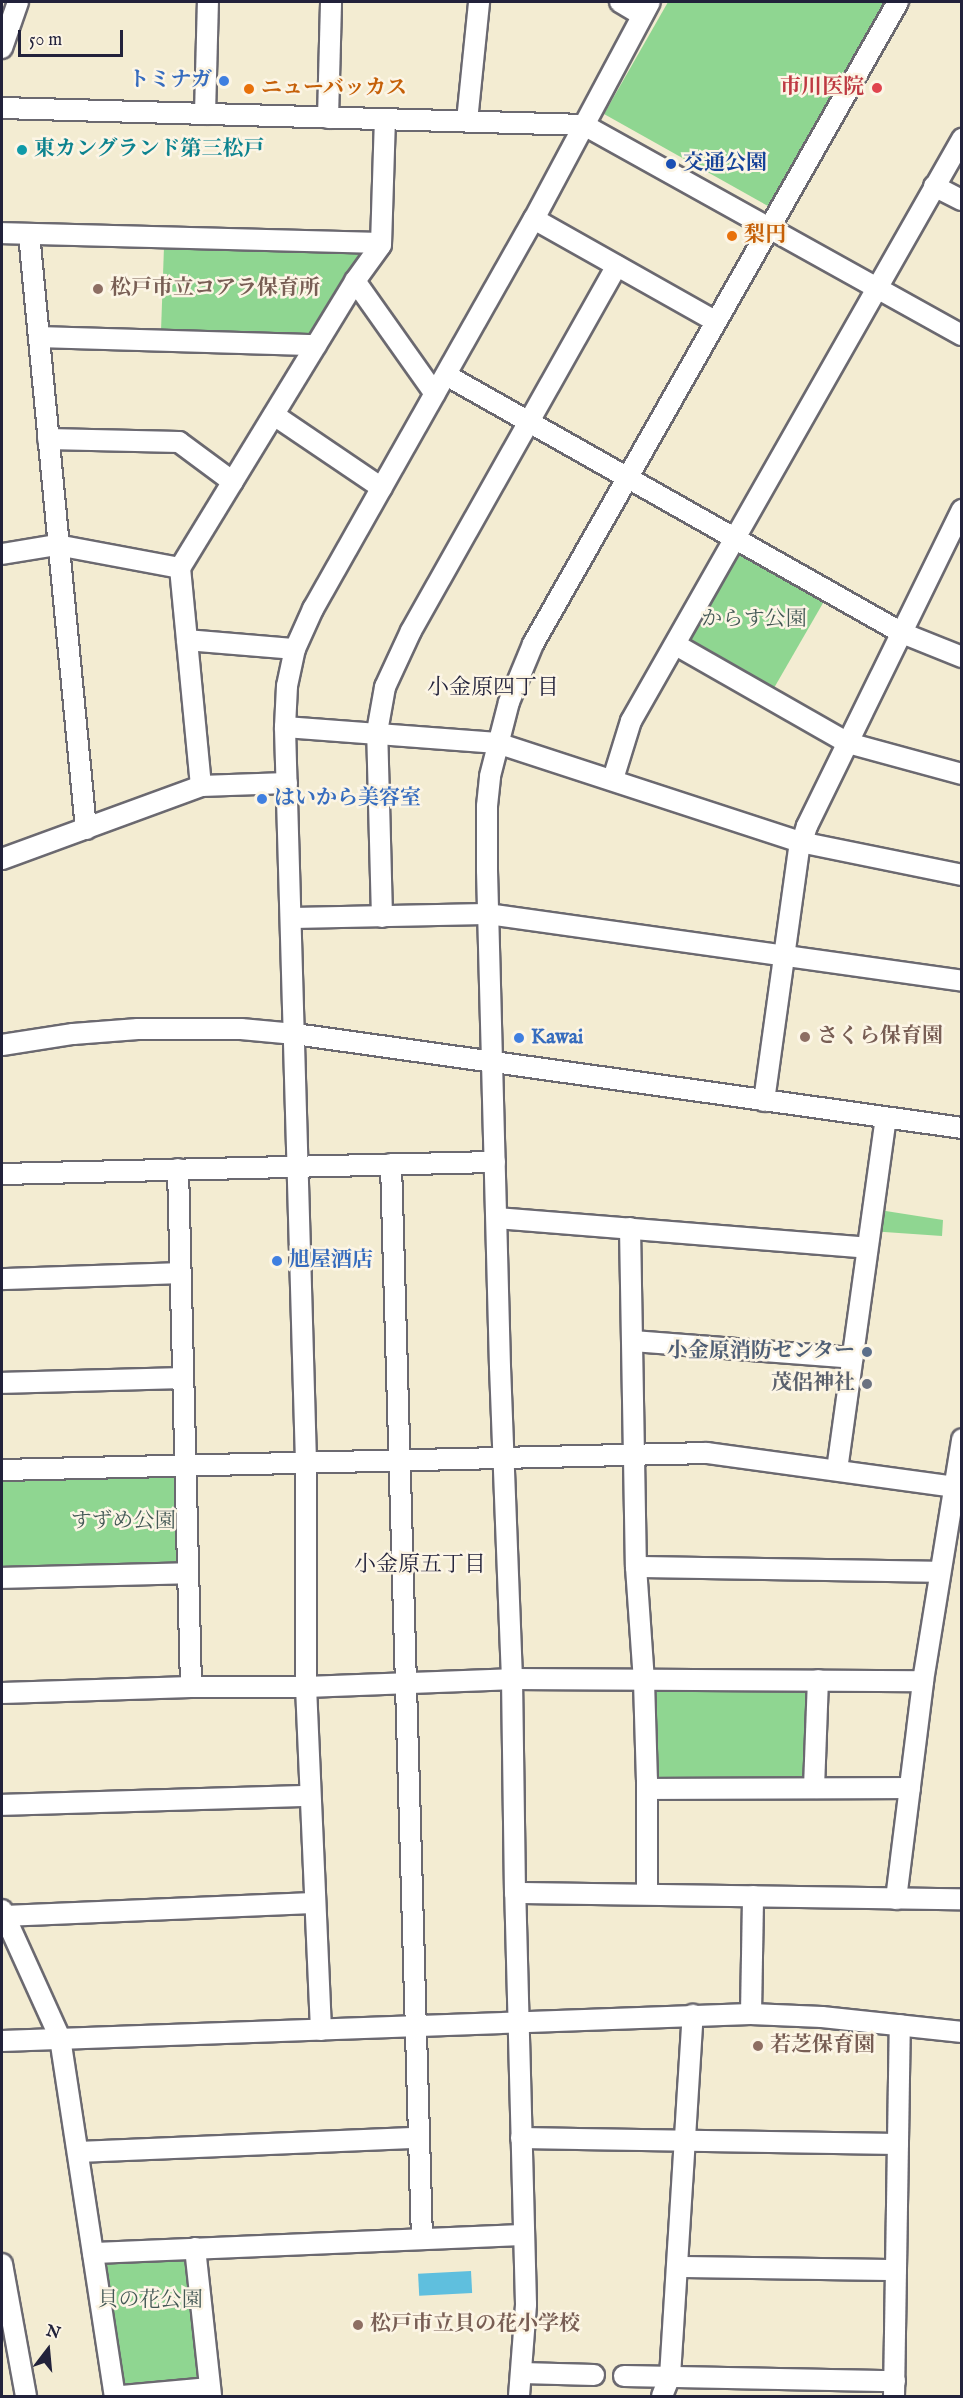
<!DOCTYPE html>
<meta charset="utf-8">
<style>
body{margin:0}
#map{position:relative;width:963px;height:2398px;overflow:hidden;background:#f3ecd2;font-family:"IM FELL English","Noto Serif JP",serif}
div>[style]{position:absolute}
.green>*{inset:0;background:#8fd691;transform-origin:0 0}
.water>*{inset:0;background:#5fbfde;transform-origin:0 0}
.roads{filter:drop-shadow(2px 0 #6b6970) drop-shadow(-2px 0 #6b6970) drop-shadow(0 2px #6b6970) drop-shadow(0 -2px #6b6970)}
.minor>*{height:20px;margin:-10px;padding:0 10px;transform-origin:10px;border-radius:10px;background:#fff}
.dots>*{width:16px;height:16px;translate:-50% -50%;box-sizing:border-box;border:3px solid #fcf5e5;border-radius:50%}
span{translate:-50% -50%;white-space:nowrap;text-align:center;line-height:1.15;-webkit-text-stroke:5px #fcf5e5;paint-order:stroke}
.shop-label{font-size:21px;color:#366cbe;font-weight:700}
.right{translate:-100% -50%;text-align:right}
.left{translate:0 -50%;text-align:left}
.health-label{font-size:21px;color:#be3a42;font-weight:700}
.food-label{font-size:21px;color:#c56008;font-weight:700}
.culture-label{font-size:21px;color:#0d838f;font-weight:700}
.transit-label{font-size:21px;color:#164399;font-weight:700}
.education-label{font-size:21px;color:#785e54;font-weight:700}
.park-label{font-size:21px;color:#435855}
.service-label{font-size:21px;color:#4e5e75;font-weight:700}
.worship-label{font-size:21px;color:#5b616d;font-weight:700}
.neighbourhood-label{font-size:22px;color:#22223b}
.frame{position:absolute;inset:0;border:3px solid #22223b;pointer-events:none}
.north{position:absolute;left:18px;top:2320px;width:60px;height:60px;-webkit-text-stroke:4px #fcf5e5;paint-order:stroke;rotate:16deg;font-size:16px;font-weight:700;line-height:24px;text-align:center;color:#22223b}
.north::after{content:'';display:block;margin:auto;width:21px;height:27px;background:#22223b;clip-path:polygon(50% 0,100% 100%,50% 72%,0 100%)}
.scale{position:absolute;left:18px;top:30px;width:105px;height:27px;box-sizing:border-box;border:3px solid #22223b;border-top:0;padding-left:8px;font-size:18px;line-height:21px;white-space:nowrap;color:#22223b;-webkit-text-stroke:4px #fcf5e5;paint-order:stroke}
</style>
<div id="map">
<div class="green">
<i style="clip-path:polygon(668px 2px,884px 2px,768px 206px,604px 114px)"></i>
<i style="clip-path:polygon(168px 244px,363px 248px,365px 256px,315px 335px,306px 337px,161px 331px,164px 247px)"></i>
<i style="left:737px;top:546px;width:103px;height:107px;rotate:30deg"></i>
<i style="clip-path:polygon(873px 1209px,943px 1220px,942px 1236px,870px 1231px)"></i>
<i style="clip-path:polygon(175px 1473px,179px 1476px,182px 1562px,176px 1568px,2px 1572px,2px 1478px)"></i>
<i style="left:807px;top:1680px;width:102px;height:163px;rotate:90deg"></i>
<i style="clip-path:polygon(190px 2257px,200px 2382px,119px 2387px,100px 2264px,105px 2258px)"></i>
</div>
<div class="water">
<i style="left:471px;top:2271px;width:22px;height:53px;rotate:87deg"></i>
</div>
<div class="roads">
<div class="minor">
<i style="left:620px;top:2px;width:26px;rotate:31deg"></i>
<i style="left:2px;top:48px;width:49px;rotate:-70.8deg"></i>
<i style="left:2px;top:108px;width:582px;rotate:1.67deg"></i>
<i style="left:584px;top:125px;width:432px;rotate:29.1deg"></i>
<i style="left:205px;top:114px;width:112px;rotate:-88.5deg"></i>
<i style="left:328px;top:118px;width:116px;rotate:-88.5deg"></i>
<i style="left:467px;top:121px;width:120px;rotate:-84.2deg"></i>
<i style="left:934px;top:186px;width:31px;rotate:27deg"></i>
<i style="left:534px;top:219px;width:208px;rotate:29.4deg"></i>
<i style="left:2px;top:233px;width:379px;rotate:1.5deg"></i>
<i style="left:29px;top:234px;width:598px;rotate:84.53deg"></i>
<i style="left:355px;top:281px;width:138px;rotate:54.7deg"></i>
<i style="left:39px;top:337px;width:277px;rotate:1.7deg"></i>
<i style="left:446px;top:375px;width:524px;rotate:29.5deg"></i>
<i style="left:902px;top:633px;width:65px;rotate:21.8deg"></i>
<i style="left:274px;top:415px;width:130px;rotate:34.1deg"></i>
<i style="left:48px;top:439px;width:131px;rotate:1.3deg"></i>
<i style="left:179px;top:442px;width:67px;rotate:36.5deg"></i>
<i style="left:2px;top:554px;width:56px;rotate:-9.3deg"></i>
<i style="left:57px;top:545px;width:125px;rotate:10.6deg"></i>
<i style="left:180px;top:568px;width:219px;rotate:84.5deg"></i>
<i style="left:180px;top:568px;width:336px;rotate:-58.6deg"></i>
<i style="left:355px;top:281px;width:44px;rotate:-54.2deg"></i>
<i style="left:381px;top:245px;width:126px;rotate:-88.2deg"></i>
<i style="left:187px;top:640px;width:108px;rotate:4.8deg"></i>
<i style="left:676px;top:645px;width:198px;rotate:29.7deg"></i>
<i style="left:848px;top:743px;width:118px;rotate:15.2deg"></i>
<i style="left:285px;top:727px;width:213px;rotate:4.3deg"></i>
<i style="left:497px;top:743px;width:319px;rotate:18.1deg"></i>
<i style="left:800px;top:842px;width:165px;rotate:11.5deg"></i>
<i style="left:613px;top:779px;width:61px;rotate:-72.8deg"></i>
<i style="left:631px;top:721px;width:670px;rotate:-60.37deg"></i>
<i style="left:802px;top:842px;width:17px;rotate:-73deg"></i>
<i style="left:807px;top:826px;width:352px;rotate:-63.9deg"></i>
<i style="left:2px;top:859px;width:212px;rotate:-20.1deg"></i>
<i style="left:201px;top:786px;width:86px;rotate:-2deg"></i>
<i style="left:382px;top:917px;width:185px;rotate:-91.5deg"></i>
<i style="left:377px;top:732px;width:46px;rotate:-79.9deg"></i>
<i style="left:385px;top:687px;width:62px;rotate:-65.1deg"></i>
<i style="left:411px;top:631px;width:419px;rotate:-60.6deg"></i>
<i style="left:291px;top:918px;width:197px;rotate:-1.2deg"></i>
<i style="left:488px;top:914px;width:479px;rotate:8deg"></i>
<i style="left:2px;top:1045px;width:72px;rotate:-8.8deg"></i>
<i style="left:73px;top:1034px;width:65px;rotate:-4.4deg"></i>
<i style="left:138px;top:1029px;width:103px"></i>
<i style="left:241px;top:1029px;width:54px;rotate:5.3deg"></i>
<i style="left:295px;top:1034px;width:674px;rotate:8.02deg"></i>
<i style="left:764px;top:1101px;width:261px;rotate:-82.1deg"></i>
<i style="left:391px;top:1164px;width:1074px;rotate:88.35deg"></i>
<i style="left:178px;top:1169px;width:518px;rotate:88.56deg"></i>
<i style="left:2px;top:1174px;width:493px;rotate:-1.4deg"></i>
<i style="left:497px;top:1218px;width:371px;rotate:4.6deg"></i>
<i style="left:630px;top:1228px;width:339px;rotate:89deg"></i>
<i style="left:636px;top:1567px;width:114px;rotate:86deg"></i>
<i style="left:644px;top:1681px;width:99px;rotate:88.3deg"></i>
<i style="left:647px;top:1780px;width:114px;rotate:90deg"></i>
<i style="left:2px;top:1279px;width:178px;rotate:-1.9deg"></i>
<i style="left:633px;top:1341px;width:220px;rotate:4.4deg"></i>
<i style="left:2px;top:1383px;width:181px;rotate:-1.6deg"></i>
<i style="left:2px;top:1470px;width:705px;rotate:-1.38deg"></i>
<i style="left:707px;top:1453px;width:257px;rotate:7.8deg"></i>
<i style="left:837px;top:1470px;width:355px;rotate:-82.1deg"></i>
<i style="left:636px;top:1567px;width:303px;rotate:0.9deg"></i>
<i style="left:2px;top:1578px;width:185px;rotate:-1.5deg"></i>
<i style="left:2px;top:1693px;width:189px;rotate:-1.8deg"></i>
<i style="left:191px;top:1687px;width:115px"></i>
<i style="left:306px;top:1687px;width:206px;rotate:-2.2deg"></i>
<i style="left:512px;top:1679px;width:411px;rotate:0.3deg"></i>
<i style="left:814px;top:1788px;width:108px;rotate:-87.9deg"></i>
<i style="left:647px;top:1789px;width:263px;rotate:-0.2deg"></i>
<i style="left:2px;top:1805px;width:308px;rotate:-1.7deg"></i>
<i style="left:515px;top:1893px;width:447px;rotate:0.8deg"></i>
<i style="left:896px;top:1899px;width:220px;rotate:-82.9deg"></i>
<i style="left:923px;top:1681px;width:245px;rotate:-80.8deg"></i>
<i style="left:2px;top:1910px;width:141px;rotate:65.6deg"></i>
<i style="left:60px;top:2038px;width:362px;rotate:81.3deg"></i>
<i style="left:4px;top:1916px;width:311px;rotate:-2.4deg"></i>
<i style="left:751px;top:2014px;width:118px;rotate:-89deg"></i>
<i style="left:321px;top:2030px;width:343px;rotate:-92.5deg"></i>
<i style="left:306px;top:1687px;width:225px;rotate:-90deg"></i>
<i style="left:306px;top:1462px;width:735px;rotate:-91.64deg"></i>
<i style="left:285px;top:727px;width:41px;rotate:-87.2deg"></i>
<i style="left:287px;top:686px;width:38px;rotate:-78deg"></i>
<i style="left:295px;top:649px;width:44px;rotate:-65.8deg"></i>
<i style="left:313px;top:609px;width:448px;rotate:-60.5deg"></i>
<i style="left:534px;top:219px;width:246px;rotate:-61.9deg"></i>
<i style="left:2px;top:2041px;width:749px;rotate:-2.06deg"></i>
<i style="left:751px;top:2014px;width:71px;rotate:2.4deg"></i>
<i style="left:822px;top:2017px;width:141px;rotate:6.1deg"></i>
<i style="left:521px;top:2138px;width:377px;rotate:0.9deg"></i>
<i style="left:78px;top:2152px;width:340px;rotate:-2.4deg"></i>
<i style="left:195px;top:2248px;width:149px;rotate:83.8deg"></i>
<i style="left:93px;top:2253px;width:431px;rotate:-2.4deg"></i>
<i style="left:2px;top:2264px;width:134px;rotate:79.7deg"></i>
<i style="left:677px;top:2267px;width:219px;rotate:0.8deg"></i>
<i style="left:522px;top:2373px;width:72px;rotate:1.6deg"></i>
<i style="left:624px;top:2376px;width:271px;rotate:1.1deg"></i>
<i style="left:122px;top:2396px;width:88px;rotate:-5.2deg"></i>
<i style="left:519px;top:2396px;width:92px;rotate:-85.6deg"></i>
<i style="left:526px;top:2304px;width:411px;rotate:-91.5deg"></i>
<i style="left:515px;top:1893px;width:214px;rotate:-90.8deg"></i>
<i style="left:512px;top:1679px;width:312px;rotate:-92.2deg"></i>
<i style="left:500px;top:1367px;width:497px;rotate:-91.5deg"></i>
<i style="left:487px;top:870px;width:64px;rotate:-90deg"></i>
<i style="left:487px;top:806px;width:30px;rotate:-84deg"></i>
<i style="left:490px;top:776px;width:76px;rotate:-75.6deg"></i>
<i style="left:509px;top:702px;width:63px;rotate:-67.5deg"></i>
<i style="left:533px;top:644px;width:739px;rotate:-60.38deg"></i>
<i style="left:662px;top:2396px;width:22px;rotate:-68deg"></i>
<i style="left:670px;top:2376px;width:362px;rotate:-86.4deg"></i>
<i style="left:894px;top:2396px;width:371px;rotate:-89.1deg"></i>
</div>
</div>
<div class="dots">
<i style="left:224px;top:81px;background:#3f7fe0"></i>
<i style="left:877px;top:88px;background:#e0444e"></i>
<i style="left:249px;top:89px;background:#e8710a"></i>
<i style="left:22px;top:150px;background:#0f9aa8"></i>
<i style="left:671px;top:164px;background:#1a4fb4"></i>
<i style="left:732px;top:236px;background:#e8710a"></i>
<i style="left:98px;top:289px;background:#8d6e63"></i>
<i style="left:262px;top:799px;background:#3f7fe0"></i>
<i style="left:805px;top:1037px;background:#8d6e63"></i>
<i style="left:519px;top:1038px;background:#3f7fe0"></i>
<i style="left:277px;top:1261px;background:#3f7fe0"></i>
<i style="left:867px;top:1352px;background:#5c6f8a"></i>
<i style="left:867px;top:1384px;background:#6b7280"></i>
<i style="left:758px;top:2046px;background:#8d6e63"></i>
<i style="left:358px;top:2325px;background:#8d6e63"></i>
</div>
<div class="shop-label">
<span class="right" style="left:212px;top:81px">トミナガ</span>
<span class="left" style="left:274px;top:799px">はいから美容室</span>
<span class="left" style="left:531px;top:1038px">Kawai</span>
<span class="left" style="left:289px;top:1261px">旭屋酒店</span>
</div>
<div class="health-label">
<span class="right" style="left:864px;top:88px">市川医院</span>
</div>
<div class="food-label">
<span class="left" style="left:261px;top:89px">ニューバッカス</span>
<span class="left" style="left:744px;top:236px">梨円</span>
</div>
<div class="culture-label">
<span class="left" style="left:34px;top:150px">東カングランド第三松戸</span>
</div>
<div class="transit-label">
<span class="left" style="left:683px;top:164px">交通公園</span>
</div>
<div class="education-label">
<span class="left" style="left:110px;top:289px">松戸市立コアラ保育所</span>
<span class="left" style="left:817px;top:1037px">さくら保育園</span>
<span class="left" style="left:770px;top:2046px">若芝保育園</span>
<span class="left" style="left:370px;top:2325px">松戸市立貝の花小学校</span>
</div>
<div class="park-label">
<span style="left:754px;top:620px">からす公園</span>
<span style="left:123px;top:1522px">すずめ公園</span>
<span style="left:150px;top:2301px">貝の花公園</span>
</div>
<div class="service-label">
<span class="right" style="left:855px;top:1352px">小金原消防センター</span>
</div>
<div class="worship-label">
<span class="right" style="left:855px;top:1384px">茂侶神社</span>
</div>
<div class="neighbourhood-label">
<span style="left:493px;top:689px">小金原四丁目</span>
<span style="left:420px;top:1566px">小金原五丁目</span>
</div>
<div class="frame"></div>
<div class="north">N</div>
<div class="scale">50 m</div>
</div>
